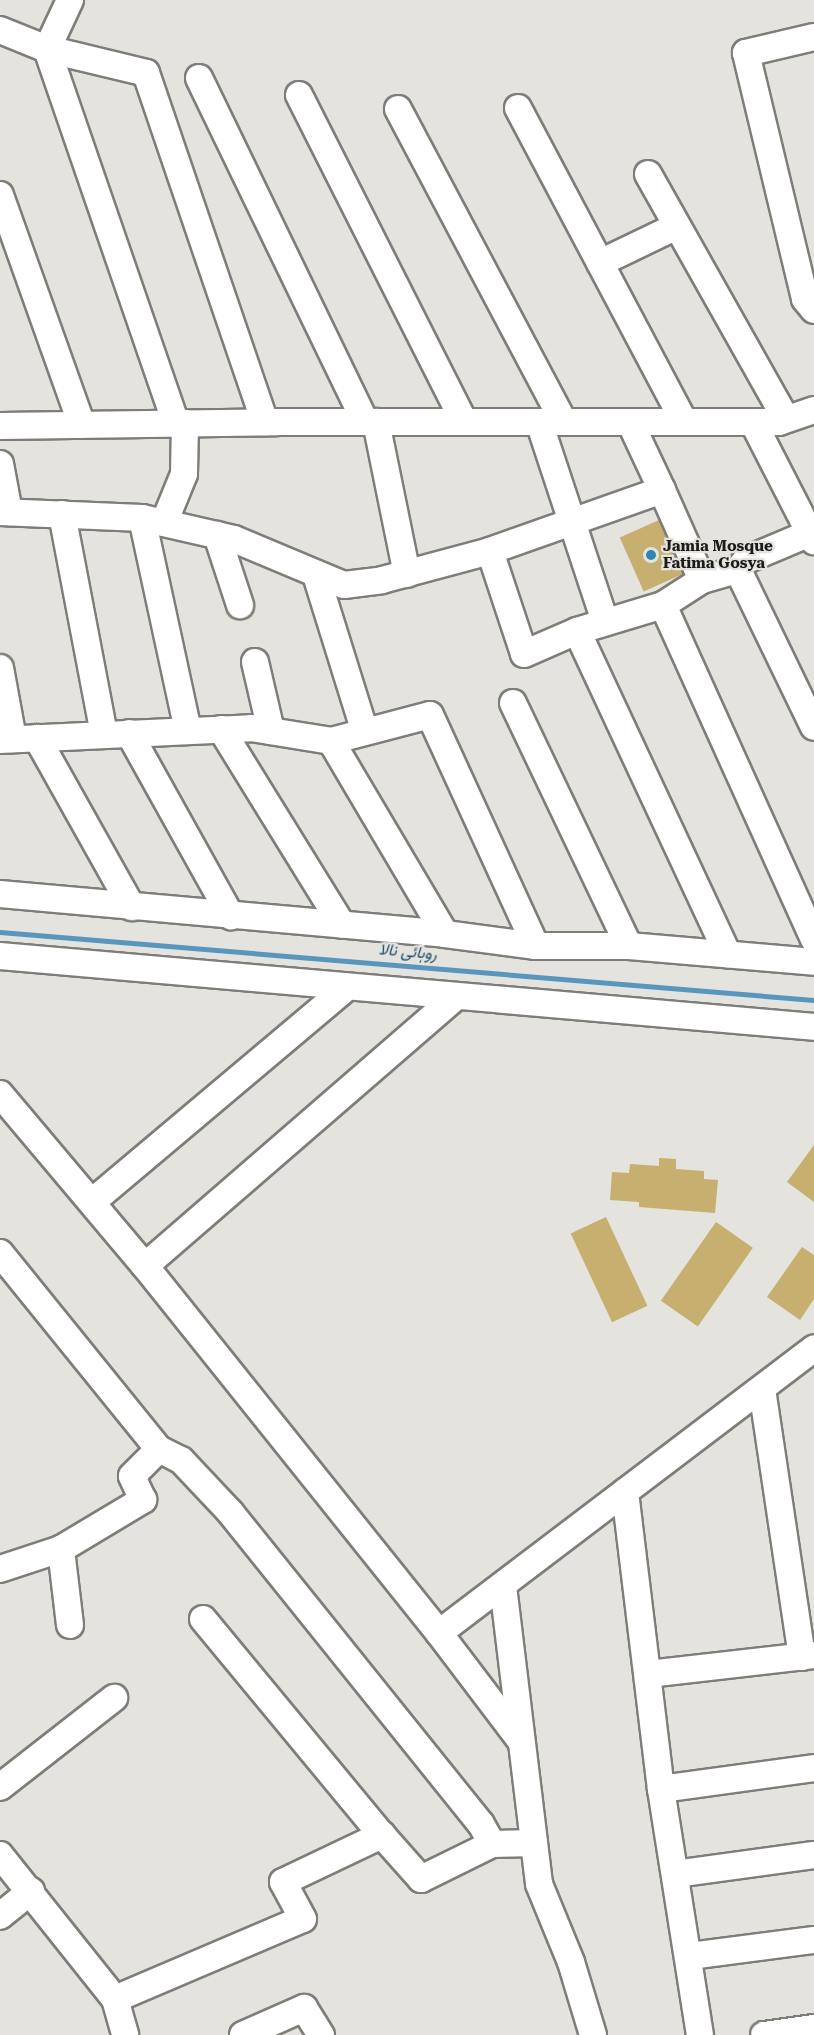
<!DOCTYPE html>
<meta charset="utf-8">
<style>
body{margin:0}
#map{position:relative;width:814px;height:2035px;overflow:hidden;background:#e5e3de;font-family:"Roboto Serif",Vazirmatn,serif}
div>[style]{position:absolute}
.stream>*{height:5px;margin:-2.5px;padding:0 2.5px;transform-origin:2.5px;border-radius:2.5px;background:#5896bd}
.building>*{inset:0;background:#c6af6f;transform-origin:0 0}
.roads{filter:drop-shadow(2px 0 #7f7d79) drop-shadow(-2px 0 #7f7d79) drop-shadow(0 2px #7f7d79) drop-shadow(0 -2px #7f7d79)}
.minor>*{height:26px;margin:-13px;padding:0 13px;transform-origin:13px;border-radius:13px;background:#fff}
.dots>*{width:16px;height:16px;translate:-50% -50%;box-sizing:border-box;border:3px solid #e5e3de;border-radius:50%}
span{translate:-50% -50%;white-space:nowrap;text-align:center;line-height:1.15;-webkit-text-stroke:4.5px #e5e3de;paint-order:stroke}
.poi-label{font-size:15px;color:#1b1b19;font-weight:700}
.left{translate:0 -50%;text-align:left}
.water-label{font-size:16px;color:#1b4b67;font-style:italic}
</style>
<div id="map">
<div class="stream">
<i style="left:0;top:932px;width:817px;rotate:4.78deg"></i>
</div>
<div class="building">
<i style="left:659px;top:520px;width:59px;height:43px;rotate:66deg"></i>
<i style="clip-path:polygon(814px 1145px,814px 1202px,787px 1182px)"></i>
<i style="clip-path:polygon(659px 1158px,676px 1159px,676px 1169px,704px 1171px,704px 1179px,718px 1180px,715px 1213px,639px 1207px,639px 1202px,610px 1200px,612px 1172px,629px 1173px,630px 1164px,659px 1166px)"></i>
<i style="left:606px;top:1217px;width:98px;height:39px;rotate:65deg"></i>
<i style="left:716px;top:1222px;width:45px;height:96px;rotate:35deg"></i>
<i style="clip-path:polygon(802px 1247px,814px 1255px,814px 1299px,800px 1320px,767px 1297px)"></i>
</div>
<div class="roads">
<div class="minor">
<i style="left:70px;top:0;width:54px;rotate:115.1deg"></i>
<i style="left:47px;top:49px;width:102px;rotate:13.6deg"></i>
<i style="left:146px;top:73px;width:369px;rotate:71.2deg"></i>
<i style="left:0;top:30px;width:51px;rotate:22deg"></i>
<i style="left:47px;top:49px;width:397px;rotate:71deg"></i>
<i style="left:814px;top:37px;width:70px;rotate:166.8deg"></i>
<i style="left:746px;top:53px;width:253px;rotate:76.5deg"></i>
<i style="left:805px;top:299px;width:14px;rotate:51deg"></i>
<i style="left:199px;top:78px;width:382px;rotate:64.2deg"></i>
<i style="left:299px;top:95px;width:366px;rotate:63.2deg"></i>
<i style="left:518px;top:108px;width:355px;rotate:62.1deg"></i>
<i style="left:398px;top:109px;width:354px;rotate:62.1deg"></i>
<i style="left:648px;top:174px;width:281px;rotate:60.6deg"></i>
<i style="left:0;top:195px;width:244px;rotate:70.4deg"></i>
<i style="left:600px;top:263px;width:85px;rotate:-25.7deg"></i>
<i style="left:376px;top:422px;width:155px;rotate:78.5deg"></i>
<i style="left:539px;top:422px;width:211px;rotate:71.7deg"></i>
<i style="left:630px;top:422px;width:75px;rotate:64.8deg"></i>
<i style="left:753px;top:422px;width:134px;rotate:62.9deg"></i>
<i style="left:0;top:426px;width:277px;rotate:-0.8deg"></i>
<i style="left:277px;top:422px;width:502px"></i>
<i style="left:779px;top:422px;width:37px;rotate:-19deg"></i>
<i style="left:0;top:464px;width:49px;rotate:79.4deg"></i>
<i style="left:0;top:512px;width:142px;rotate:2.4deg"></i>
<i style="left:142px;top:518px;width:94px;rotate:12.9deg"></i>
<i style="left:234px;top:539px;width:119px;rotate:22.7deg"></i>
<i style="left:344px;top:585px;width:38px;rotate:-7deg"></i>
<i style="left:382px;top:580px;width:112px;rotate:-15deg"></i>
<i style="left:62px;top:514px;width:224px;rotate:79.2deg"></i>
<i style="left:142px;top:518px;width:218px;rotate:77.8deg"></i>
<i style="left:164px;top:523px;width:53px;rotate:-67.8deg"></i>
<i style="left:184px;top:474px;width:51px;rotate:-88.9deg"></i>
<i style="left:217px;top:535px;width:74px;rotate:71.8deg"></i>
<i style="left:738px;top:570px;width:174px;rotate:64.2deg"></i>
<i style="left:316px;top:575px;width:164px;rotate:72.7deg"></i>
<i style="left:702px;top:580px;width:98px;rotate:-114deg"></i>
<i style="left:662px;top:490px;width:182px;rotate:160.5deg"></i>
<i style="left:490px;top:551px;width:108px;rotate:71.7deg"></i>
<i style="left:524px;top:654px;width:58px;rotate:-23.5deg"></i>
<i style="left:577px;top:631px;width:90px;rotate:-16.8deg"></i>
<i style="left:663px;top:605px;width:46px;rotate:-32.7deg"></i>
<i style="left:702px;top:580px;width:37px;rotate:-16deg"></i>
<i style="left:738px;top:570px;width:13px;rotate:-51deg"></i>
<i style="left:746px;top:560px;width:69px;rotate:-22.9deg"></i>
<i style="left:663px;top:605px;width:367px;rotate:65.7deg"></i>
<i style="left:577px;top:631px;width:357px;rotate:65deg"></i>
<i style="left:255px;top:662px;width:71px;rotate:76.9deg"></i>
<i style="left:0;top:668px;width:72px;rotate:79.6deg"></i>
<i style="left:513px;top:703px;width:269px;rotate:64.5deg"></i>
<i style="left:221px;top:729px;width:230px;rotate:58.3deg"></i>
<i style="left:129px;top:733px;width:210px;rotate:60.9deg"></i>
<i style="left:37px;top:738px;width:194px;rotate:60.7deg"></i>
<i style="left:0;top:740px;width:251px;rotate:-2.7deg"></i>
<i style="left:251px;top:728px;width:81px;rotate:9.2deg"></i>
<i style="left:331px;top:741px;width:224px;rotate:59.4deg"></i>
<i style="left:331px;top:741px;width:102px;rotate:-14.7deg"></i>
<i style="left:430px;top:715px;width:254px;rotate:65.4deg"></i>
<i style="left:0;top:894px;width:447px;rotate:5.1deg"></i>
<i style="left:445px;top:934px;width:92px;rotate:7.5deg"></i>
<i style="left:536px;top:946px;width:93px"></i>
<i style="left:629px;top:946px;width:186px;rotate:4.9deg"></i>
<i style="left:0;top:956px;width:817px;rotate:4.98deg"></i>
<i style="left:0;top:1094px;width:225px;rotate:49.9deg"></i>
<i style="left:145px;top:1266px;width:470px;rotate:51.3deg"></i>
<i style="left:439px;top:1633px;width:471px;rotate:-37.2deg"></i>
<i style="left:92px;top:1202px;width:334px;rotate:-40.1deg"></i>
<i style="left:0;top:1253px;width:252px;rotate:51deg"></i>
<i style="left:159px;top:1449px;width:25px;rotate:27deg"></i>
<i style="left:181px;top:1460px;width:71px;rotate:46.7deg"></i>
<i style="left:230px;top:1512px;width:400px;rotate:51.2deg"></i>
<i style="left:481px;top:1824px;width:23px;rotate:61deg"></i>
<i style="left:492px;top:1844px;width:42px;rotate:-1.4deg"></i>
<i style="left:145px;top:1266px;width:411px;rotate:-40.9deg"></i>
<i style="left:762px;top:1389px;width:271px;rotate:81.5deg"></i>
<i style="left:625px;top:1492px;width:299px;rotate:83.1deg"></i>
<i style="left:661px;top:1789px;width:249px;rotate:81deg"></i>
<i style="left:0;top:1569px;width:64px;rotate:-18.2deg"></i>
<i style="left:503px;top:1586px;width:300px;rotate:83.1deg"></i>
<i style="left:539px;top:1884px;width:84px;rotate:67.7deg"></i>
<i style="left:571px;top:1962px;width:76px;rotate:73.2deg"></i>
<i style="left:203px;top:1619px;width:281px;rotate:50.4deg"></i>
<i style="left:70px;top:1625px;width:77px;rotate:-96.8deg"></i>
<i style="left:61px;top:1549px;width:96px;rotate:-30.9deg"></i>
<i style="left:143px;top:1500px;width:26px;rotate:-115deg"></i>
<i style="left:132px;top:1476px;width:38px;rotate:-45deg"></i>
<i style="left:439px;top:1633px;width:136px;rotate:52.8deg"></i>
<i style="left:648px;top:1674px;width:167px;rotate:-6.5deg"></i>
<i style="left:0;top:1787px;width:145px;rotate:-38deg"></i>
<i style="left:661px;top:1789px;width:154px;rotate:-7.8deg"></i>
<i style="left:0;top:1855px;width:184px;rotate:51.4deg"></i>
<i style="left:115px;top:1999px;width:37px;rotate:74deg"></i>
<i style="left:675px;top:1874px;width:140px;rotate:-7.8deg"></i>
<i style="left:0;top:1916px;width:40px;rotate:-39deg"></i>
<i style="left:690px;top:1956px;width:125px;rotate:-7.4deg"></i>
<i style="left:115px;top:1999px;width:204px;rotate:-23.1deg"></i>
<i style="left:303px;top:1919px;width:42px;rotate:-118.4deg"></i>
<i style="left:283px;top:1882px;width:110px;rotate:-25.4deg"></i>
<i style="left:382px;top:1835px;width:59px;rotate:48.4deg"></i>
<i style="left:421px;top:1879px;width:79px;rotate:-26.2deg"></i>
<i style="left:243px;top:2035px;width:67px;rotate:-23.9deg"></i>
<i style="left:304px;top:2008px;width:32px;rotate:58deg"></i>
<i style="left:764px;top:2035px;width:50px;rotate:-8deg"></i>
</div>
</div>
<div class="dots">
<i style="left:651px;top:555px;background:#3085b5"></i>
</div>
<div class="poi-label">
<span class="left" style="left:663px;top:555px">Jamia Mosque<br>Fatima Gosya</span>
</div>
<div class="water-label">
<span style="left:408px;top:952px;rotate:5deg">روہائی نالا</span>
</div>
</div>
